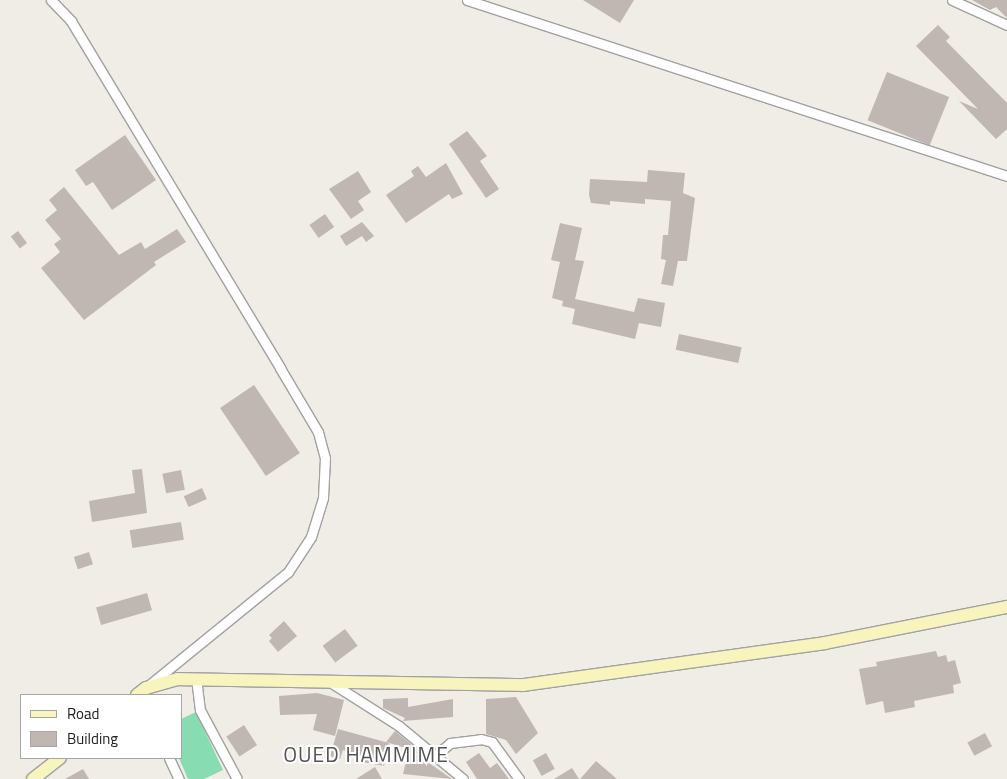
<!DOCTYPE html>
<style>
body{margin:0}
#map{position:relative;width:1007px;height:779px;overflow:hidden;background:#f0ece6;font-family:"Titillium Web",sans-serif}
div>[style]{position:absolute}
.pitch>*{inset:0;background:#88dcb2}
.building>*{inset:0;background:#c0b7b3;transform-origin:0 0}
.roads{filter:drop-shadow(1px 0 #a1a1a1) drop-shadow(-1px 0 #a1a1a1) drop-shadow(0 1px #a1a1a1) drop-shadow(0 -1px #a1a1a1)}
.minor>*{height:9px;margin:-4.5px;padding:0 4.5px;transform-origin:4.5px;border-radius:4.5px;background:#fff}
.secondary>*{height:12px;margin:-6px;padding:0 6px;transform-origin:6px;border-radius:6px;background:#f7f4bd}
span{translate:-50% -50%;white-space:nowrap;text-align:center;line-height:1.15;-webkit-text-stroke:4px #fff;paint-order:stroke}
.quarter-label{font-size:21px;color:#535353;letter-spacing:1px}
.legend{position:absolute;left:20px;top:694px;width:162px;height:65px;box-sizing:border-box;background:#fff;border:1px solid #a6a6a6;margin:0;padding:6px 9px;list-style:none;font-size:15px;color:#202020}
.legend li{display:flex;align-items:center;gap:10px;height:25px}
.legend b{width:25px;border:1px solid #a6a6a6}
</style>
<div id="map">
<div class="pitch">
<i style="clip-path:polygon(196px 712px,223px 770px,204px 779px,188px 779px,179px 758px,181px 719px)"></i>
</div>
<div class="building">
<i style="clip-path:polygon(583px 0,634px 0,620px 23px)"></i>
<i style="clip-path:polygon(972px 0,1007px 0,1007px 18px,996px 7px,990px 10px)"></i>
<i style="clip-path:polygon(938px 25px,950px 37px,946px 41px,1007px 103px,1007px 129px,996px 139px,959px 101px,978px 109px,916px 46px)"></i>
<i style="left:887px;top:72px;width:67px;height:52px;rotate:22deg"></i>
<i style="clip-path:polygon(467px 131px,487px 156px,480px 161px,499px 189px,486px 198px,449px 144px)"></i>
<i style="clip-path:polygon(125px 135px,156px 180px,112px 210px,93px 182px,86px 186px,75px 170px)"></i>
<i style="clip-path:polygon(446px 163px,463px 194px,452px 199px,449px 194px,406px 223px,386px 195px,414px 176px,411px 171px,418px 166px,426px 177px)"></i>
<i style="clip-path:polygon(648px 170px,685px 173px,683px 193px,695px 198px,687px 261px,678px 261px,673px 286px,661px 284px,666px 260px,661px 259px,663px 235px,668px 235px,671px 201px,645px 199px,645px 204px,610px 201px,610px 205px,591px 203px,589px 195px,590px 179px,647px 182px)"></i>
<i style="clip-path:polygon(358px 171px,371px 192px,358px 201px,364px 210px,351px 219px,329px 189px)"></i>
<i style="clip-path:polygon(64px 187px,119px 255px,141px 242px,145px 249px,177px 229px,186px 242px,154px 262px,156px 265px,84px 320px,41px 268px,60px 252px,54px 244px,61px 239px,45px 220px,57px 210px,49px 200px)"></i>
<i style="left:325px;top:214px;width:16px;height:19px;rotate:55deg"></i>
<i style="clip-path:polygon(362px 222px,374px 236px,366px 242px,362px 236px,346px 246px,340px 236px)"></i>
<i style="clip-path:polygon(560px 223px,582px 228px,575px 260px,584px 261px,575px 299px,634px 312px,638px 298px,665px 303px,661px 327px,639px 323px,635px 339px,572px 324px,575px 309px,562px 306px,563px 301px,552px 298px,560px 262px,551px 260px)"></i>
<i style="left:18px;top:231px;width:15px;height:9px;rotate:53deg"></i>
<i style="left:679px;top:334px;width:64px;height:16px;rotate:12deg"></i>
<i style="left:254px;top:385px;width:82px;height:41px;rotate:56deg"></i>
<i style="clip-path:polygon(142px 469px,147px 513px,92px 522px,89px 501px,135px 493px,132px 470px)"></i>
<i style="left:181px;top:470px;width:20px;height:19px;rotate:79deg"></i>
<i style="left:202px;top:488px;width:12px;height:20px;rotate:66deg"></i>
<i style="left:181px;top:522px;width:18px;height:52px;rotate:81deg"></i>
<i style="left:89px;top:552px;width:13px;height:16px;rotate:72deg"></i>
<i style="left:147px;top:593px;width:18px;height:53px;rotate:74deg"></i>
<i style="clip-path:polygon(284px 621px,297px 636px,278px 652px,269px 641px,272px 638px,269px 635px)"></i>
<i style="left:345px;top:629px;width:21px;height:28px;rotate:53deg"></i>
<i style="clip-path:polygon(936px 651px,938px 657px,946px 655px,948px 662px,955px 660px,961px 683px,953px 685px,954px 693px,914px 701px,915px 707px,885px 713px,883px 701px,866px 705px,859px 669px,877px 666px,876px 662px)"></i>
<i style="clip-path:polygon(317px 693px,344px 700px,335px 736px,313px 730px,317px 714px,280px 715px,279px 696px)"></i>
<i style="clip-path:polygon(516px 697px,538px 733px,516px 754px,506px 740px,486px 734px,486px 699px)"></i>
<i style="clip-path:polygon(408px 698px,408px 707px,453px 699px,453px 717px,403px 721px,405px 718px,383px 708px,383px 699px)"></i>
<i style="left:244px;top:725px;width:24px;height:21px;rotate:57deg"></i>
<i style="clip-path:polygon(338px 729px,389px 743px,384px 766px,362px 762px,363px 756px,343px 750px,340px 759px,330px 756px)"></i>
<i style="clip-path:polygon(395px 731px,423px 754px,422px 758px,452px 779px,403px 774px,409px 749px,386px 742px)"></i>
<i style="left:985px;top:733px;width:15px;height:20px;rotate:62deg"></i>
<i style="clip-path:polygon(479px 753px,490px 768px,497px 763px,509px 779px,477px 779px,466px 762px)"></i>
<i style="left:546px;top:753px;width:18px;height:15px;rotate:61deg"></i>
<i style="clip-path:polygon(596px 761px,617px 779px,580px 779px)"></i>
<i style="clip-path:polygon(375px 767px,382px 779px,356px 779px)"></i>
<i style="clip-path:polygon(572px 768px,579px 779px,554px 779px)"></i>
<i style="clip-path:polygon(83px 769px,89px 779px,65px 779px)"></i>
</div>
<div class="roads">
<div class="minor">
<i style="left:51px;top:0;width:29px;rotate:46deg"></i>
<i style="left:71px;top:21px;width:405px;rotate:58.9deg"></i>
<i style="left:280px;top:368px;width:74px;rotate:59.3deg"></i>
<i style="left:318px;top:432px;width:27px;rotate:75deg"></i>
<i style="left:325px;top:458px;width:40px;rotate:92.9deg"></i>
<i style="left:323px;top:498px;width:41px;rotate:107.1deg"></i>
<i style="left:311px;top:537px;width:42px;rotate:123.3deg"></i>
<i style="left:288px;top:572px;width:179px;rotate:140.9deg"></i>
<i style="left:467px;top:0;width:568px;rotate:18.05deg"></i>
<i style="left:952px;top:0;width:60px;rotate:24.4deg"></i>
<i style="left:196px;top:678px;width:32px;rotate:83deg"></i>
<i style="left:200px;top:710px;width:78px;rotate:61.8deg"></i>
<i style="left:330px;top:682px;width:82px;rotate:32.5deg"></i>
<i style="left:399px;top:726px;width:83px;rotate:39.6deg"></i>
<i style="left:437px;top:754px;width:17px;rotate:-40deg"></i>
<i style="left:450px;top:743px;width:31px;rotate:-7deg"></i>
<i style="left:481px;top:739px;width:11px;rotate:15deg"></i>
<i style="left:492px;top:742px;width:46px;rotate:53.9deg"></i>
<i style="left:169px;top:758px;width:23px;rotate:65deg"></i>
</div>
<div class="secondary">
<i style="left:137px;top:695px;width:11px;rotate:-38deg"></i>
<i style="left:146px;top:688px;width:33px;rotate:-16deg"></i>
<i style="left:178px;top:679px;width:345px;rotate:1deg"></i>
<i style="left:523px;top:685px;width:305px;rotate:-7.9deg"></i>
<i style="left:825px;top:643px;width:186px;rotate:-11.2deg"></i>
<i style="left:33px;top:779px;width:34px;rotate:-38deg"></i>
</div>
</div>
<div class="quarter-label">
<span style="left:366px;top:754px">OUED HAMMIME</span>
</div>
<ul class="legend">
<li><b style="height:6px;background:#f7f4bd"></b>Road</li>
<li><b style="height:14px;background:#c0b7b3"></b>Building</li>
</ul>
</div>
